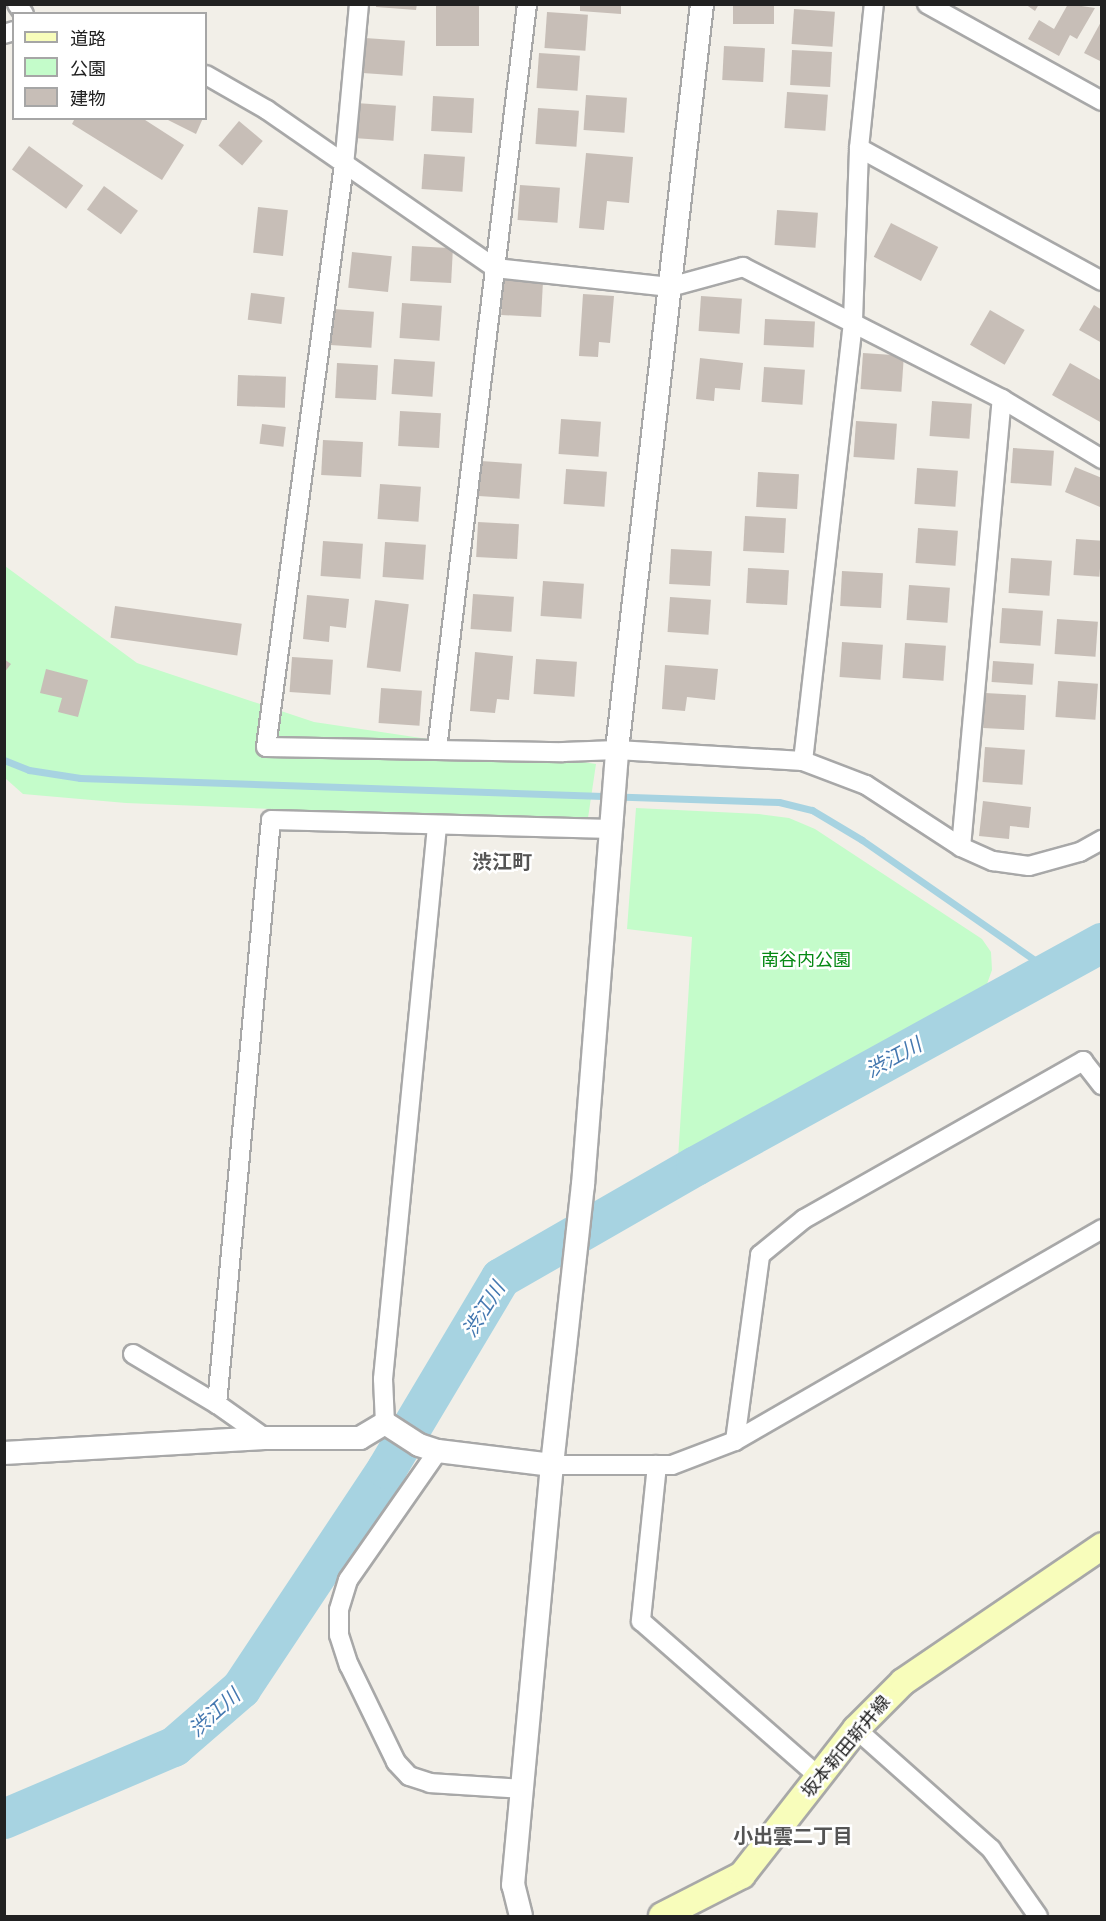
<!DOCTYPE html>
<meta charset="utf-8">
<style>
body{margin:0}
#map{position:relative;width:1106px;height:1921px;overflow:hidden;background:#f2efe8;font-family:"Asap Condensed","Noto Sans JP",sans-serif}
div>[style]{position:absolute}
.park>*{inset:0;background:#c4fcca}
.stream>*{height:7px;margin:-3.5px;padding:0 3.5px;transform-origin:3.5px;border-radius:3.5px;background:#a7d3e1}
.river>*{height:40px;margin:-20px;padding:0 20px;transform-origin:20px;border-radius:20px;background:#a7d3e1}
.building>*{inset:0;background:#c7beb7;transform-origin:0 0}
.roads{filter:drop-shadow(2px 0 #a8a8a8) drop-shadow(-2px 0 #a8a8a8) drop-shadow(0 2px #a8a8a8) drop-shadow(0 -2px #a8a8a8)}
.minor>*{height:18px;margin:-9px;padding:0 9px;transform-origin:9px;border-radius:9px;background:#fff}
.tertiary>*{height:22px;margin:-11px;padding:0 11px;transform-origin:11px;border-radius:11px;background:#fff}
.secondary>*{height:26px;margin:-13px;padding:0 13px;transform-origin:13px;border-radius:13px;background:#f8fdbb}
span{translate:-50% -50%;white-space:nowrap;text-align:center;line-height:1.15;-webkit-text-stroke:5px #fff;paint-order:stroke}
.park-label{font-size:18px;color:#068914}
.street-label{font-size:18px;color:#212121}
.neighbourhood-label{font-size:20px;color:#545454;font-weight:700}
.water-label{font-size:20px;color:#4478b0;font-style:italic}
.frame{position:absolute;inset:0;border:6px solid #212121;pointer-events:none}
.legend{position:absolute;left:12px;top:12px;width:195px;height:108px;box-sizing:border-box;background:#fff;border:2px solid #a6a6a6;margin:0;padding:8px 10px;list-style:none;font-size:18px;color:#212121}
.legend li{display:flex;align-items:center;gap:12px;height:30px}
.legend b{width:30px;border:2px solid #a6a6a6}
</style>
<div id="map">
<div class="park">
<i style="clip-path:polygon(5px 566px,137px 663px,314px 722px,596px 764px,588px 818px,347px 812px,126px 803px,23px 794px,5px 778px)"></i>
<i style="clip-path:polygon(636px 808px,759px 814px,789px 818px,815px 829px,982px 939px,991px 952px,992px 970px,987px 984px,978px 997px,678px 1159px,692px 937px,627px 929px)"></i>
</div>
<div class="stream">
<i style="left:4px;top:760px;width:27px;rotate:22deg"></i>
<i style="left:29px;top:770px;width:52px;rotate:8.9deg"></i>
<i style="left:80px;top:778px;width:699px;rotate:1.97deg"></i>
<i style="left:779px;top:802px;width:34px;rotate:14deg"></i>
<i style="left:812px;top:810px;width:58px;rotate:31deg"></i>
<i style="left:862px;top:840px;width:231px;rotate:34.8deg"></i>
</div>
<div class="river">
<i style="left:4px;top:1819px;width:185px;rotate:-23deg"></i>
<i style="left:174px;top:1747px;width:89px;rotate:-40.9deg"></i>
<i style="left:241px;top:1689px;width:264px;rotate:-56.4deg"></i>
<i style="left:387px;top:1469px;width:222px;rotate:-59.2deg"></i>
<i style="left:501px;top:1278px;width:225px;rotate:-29.9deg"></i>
<i style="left:696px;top:1166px;width:463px;rotate:-28.8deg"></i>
</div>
<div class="building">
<i style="clip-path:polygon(376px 4px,417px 4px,416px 10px,376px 7px)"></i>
<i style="left:436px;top:4px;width:43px;height:42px"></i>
<i style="clip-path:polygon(580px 4px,621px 4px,621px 14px,580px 11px)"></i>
<i style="left:733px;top:4px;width:41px;height:20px"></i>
<i style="clip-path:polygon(1025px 4px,1039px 4px,1035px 11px)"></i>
<i style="clip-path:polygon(1068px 4px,1095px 8px,1077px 39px,1070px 35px,1059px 56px,1028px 39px,1039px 20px,1054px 29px)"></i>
<i style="left:794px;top:9px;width:41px;height:35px;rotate:4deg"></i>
<i style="left:547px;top:12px;width:41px;height:36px;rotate:4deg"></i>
<i style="clip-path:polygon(1102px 20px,1102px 62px,1084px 53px)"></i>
<i style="left:365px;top:38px;width:40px;height:35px;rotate:4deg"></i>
<i style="left:724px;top:46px;width:41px;height:34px;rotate:3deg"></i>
<i style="left:792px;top:50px;width:40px;height:35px;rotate:3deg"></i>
<i style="left:539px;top:53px;width:41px;height:35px;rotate:4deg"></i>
<i style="left:787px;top:92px;width:41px;height:36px;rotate:4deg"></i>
<i style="left:586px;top:95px;width:41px;height:35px;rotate:4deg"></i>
<i style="left:433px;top:96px;width:41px;height:35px;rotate:3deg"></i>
<i style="left:356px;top:103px;width:40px;height:35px;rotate:4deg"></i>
<i style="left:538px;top:108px;width:41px;height:36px;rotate:4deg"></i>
<i style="clip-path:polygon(75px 118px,142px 118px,184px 145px,162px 180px,72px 124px)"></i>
<i style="clip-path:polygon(164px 118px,203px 118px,196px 134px)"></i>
<i style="left:239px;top:121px;width:31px;height:32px;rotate:40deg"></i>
<i style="left:29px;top:146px;width:67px;height:29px;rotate:36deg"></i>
<i style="clip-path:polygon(586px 153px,633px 157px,629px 203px,607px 201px,604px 230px,579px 228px)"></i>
<i style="left:424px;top:154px;width:41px;height:35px;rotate:4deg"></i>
<i style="left:520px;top:185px;width:40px;height:35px;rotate:4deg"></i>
<i style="left:104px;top:186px;width:42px;height:29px;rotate:36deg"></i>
<i style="left:258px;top:207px;width:30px;height:46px;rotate:6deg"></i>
<i style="left:777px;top:210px;width:41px;height:35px;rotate:4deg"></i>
<i style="left:891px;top:223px;width:53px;height:38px;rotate:27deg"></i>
<i style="left:412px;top:246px;width:41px;height:35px;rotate:3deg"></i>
<i style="left:352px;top:252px;width:40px;height:36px;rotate:6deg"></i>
<i style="left:503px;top:280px;width:40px;height:35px;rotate:3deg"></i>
<i style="left:251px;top:293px;width:34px;height:27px;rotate:7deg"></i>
<i style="clip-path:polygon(583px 294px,614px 296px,610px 343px,599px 342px,598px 357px,579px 356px)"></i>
<i style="left:701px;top:296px;width:41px;height:35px;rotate:4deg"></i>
<i style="left:402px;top:303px;width:40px;height:35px;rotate:4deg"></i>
<i style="clip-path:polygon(1094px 305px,1102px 310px,1102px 343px,1079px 330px)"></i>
<i style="left:333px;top:309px;width:41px;height:36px;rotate:4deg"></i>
<i style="left:990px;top:310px;width:40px;height:40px;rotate:30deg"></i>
<i style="left:765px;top:319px;width:50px;height:26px;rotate:3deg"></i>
<i style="left:863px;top:353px;width:41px;height:36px;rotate:4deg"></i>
<i style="clip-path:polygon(700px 358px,743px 363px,740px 390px,715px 388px,714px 401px,696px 399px)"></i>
<i style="left:394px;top:359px;width:41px;height:35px;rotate:4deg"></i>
<i style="left:337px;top:363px;width:41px;height:35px;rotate:3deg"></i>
<i style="clip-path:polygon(1070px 363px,1102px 381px,1102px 423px,1052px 395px)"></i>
<i style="left:764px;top:367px;width:41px;height:35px;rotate:4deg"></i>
<i style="left:238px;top:375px;width:48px;height:31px;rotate:2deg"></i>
<i style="left:932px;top:401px;width:40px;height:35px;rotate:4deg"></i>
<i style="left:400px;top:411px;width:41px;height:35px;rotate:3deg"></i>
<i style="left:561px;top:419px;width:40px;height:35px;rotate:4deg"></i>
<i style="left:856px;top:421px;width:41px;height:36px;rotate:4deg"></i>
<i style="left:262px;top:424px;width:24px;height:20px;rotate:7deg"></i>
<i style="left:323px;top:440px;width:40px;height:35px;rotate:3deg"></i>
<i style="left:1013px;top:448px;width:41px;height:35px;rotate:4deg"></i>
<i style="left:481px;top:461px;width:41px;height:35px;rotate:4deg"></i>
<i style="clip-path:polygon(1075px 467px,1102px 478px,1100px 507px,1065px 492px)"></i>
<i style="left:917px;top:468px;width:41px;height:36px;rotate:4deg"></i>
<i style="left:566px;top:469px;width:41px;height:35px;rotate:4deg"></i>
<i style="left:758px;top:472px;width:41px;height:35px;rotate:3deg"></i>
<i style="left:380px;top:484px;width:41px;height:35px;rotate:4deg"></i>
<i style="left:745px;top:516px;width:41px;height:35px;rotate:3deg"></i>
<i style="left:478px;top:522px;width:41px;height:35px;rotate:3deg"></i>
<i style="left:918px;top:528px;width:40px;height:35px;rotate:4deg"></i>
<i style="left:1076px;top:539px;width:26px;height:36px;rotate:4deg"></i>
<i style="left:323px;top:541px;width:40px;height:35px;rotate:4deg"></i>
<i style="left:385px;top:542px;width:41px;height:35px;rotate:4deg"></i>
<i style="left:671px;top:549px;width:41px;height:35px;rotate:3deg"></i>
<i style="left:1011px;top:558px;width:41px;height:35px;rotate:4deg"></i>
<i style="left:748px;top:568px;width:41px;height:35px;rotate:3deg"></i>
<i style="left:842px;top:571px;width:41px;height:35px;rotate:3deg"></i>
<i style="left:543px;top:581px;width:41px;height:35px;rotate:4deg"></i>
<i style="left:909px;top:585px;width:41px;height:35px;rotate:4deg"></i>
<i style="left:473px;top:594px;width:41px;height:35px;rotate:4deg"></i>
<i style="clip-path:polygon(307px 595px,349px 599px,346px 628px,330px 626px,329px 642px,303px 639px)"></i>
<i style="left:670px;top:597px;width:41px;height:35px;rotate:4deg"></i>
<i style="left:375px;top:600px;width:34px;height:68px;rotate:7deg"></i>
<i style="left:115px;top:606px;width:128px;height:32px;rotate:8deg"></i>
<i style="left:1002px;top:608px;width:41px;height:35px;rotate:4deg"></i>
<i style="left:1057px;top:619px;width:41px;height:35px;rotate:4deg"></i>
<i style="left:842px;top:642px;width:41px;height:35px;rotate:4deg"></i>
<i style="left:905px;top:643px;width:41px;height:35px;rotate:4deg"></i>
<i style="clip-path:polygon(475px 652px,513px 656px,509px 700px,497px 699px,495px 713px,470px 711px)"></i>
<i style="left:292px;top:657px;width:41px;height:35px;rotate:4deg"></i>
<i style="clip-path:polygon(4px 659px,11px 664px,4px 673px)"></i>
<i style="left:536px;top:659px;width:41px;height:35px;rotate:4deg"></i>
<i style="left:993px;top:661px;width:41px;height:21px;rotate:4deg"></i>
<i style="clip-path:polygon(665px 665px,718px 669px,715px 700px,687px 697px,685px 711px,662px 709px)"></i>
<i style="clip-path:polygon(46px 669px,88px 680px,78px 717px,58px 712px,62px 698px,40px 693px)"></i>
<i style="left:1058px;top:681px;width:40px;height:36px;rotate:4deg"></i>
<i style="left:381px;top:688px;width:41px;height:35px;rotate:4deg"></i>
<i style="left:985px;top:693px;width:41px;height:35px;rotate:3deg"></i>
<i style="left:985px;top:747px;width:40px;height:35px;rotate:4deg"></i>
<i style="clip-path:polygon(983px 801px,1031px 807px,1029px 828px,1010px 826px,1009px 839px,979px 836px)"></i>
</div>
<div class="roads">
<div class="minor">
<i style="left:17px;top:4px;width:12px;rotate:55deg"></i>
<i style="left:359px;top:4px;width:162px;rotate:95.3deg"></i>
<i style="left:344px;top:165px;width:587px;rotate:97.63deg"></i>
<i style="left:266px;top:747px;width:297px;rotate:1deg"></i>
<i style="left:563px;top:752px;width:54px;rotate:-2.1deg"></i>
<i style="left:617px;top:750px;width:186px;rotate:3.4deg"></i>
<i style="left:803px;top:761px;width:67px;rotate:20.9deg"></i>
<i style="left:866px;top:785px;width:113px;rotate:33.1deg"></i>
<i style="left:961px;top:847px;width:35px;rotate:24deg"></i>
<i style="left:993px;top:861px;width:36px;rotate:8deg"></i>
<i style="left:1029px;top:866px;width:53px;rotate:-15.4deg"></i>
<i style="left:1080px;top:852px;width:25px;rotate:-29deg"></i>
<i style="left:927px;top:4px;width:200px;rotate:29deg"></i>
<i style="left:4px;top:34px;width:10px;rotate:-17deg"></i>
<i style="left:206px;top:75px;width:70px;rotate:29.8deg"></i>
<i style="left:267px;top:110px;width:277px;rotate:34.7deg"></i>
<i style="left:495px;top:268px;width:176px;rotate:6.2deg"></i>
<i style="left:670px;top:287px;width:76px;rotate:-15.3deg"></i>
<i style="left:743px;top:267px;width:291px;rotate:27deg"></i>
<i style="left:1002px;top:399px;width:117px;rotate:31deg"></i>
<i style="left:859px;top:148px;width:277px;rotate:28.7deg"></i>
<i style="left:437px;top:749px;width:750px;rotate:-83.11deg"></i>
<i style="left:803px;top:761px;width:443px;rotate:-83.5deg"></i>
<i style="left:853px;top:321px;width:173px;rotate:-88deg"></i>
<i style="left:859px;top:148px;width:145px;rotate:-84.1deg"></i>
<i style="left:961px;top:847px;width:450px;rotate:-84.8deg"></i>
<i style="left:133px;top:1354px;width:98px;rotate:30.8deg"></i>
<i style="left:385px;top:1423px;width:44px;rotate:-92.6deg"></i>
<i style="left:383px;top:1379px;width:556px;rotate:-84.42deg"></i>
<i style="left:265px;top:1438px;width:59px;rotate:-144.7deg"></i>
<i style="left:217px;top:1404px;width:586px;rotate:-84.72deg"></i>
<i style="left:271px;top:820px;width:341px;rotate:1.5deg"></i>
<i style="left:735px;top:1441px;width:188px;rotate:-82.3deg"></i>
<i style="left:760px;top:1255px;width:57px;rotate:-39.3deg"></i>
<i style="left:804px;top:1219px;width:321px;rotate:-29.5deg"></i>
<i style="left:1083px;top:1061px;width:31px;rotate:52deg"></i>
<i style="left:438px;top:1451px;width:157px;rotate:124.9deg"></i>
<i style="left:348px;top:1580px;width:31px;rotate:107deg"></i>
<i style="left:339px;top:1610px;width:25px;rotate:90deg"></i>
<i style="left:339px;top:1635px;width:32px;rotate:72deg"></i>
<i style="left:349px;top:1665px;width:108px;rotate:64.1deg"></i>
<i style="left:396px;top:1762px;width:19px;rotate:47deg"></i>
<i style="left:409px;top:1776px;width:22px;rotate:18deg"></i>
<i style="left:430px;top:1783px;width:93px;rotate:3.7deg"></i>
<i style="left:552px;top:1465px;width:120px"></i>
<i style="left:672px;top:1465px;width:67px;rotate:-20.9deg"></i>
<i style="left:735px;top:1441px;width:424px;rotate:-30deg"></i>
<i style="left:657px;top:1465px;width:157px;rotate:95.9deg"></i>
<i style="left:641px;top:1621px;width:237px;rotate:41.2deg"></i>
<i style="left:856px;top:1729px;width:181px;rotate:41.6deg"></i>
<i style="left:991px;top:1849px;width:82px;rotate:55deg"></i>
</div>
<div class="tertiary">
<i style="left:4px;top:1453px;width:261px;rotate:-3.3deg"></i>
<i style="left:265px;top:1438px;width:95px"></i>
<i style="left:360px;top:1438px;width:29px;rotate:-31deg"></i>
<i style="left:385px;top:1423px;width:40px;rotate:32.9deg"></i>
<i style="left:419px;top:1445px;width:20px;rotate:18deg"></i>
<i style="left:438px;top:1451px;width:115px;rotate:7deg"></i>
<i style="left:521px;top:1916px;width:32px;rotate:-104deg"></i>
<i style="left:513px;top:1885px;width:422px;rotate:-84.7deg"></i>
<i style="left:552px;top:1465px;width:282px;rotate:-83.7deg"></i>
<i style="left:583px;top:1185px;width:436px;rotate:-85.5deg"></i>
<i style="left:617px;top:750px;width:751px;rotate:-83.5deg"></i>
</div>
<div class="secondary">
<i style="left:662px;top:1916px;width:90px;rotate:-27.1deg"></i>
<i style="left:742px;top:1875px;width:185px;rotate:-52deg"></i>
<i style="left:856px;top:1729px;width:66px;rotate:-45deg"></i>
<i style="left:903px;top:1682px;width:241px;rotate:-34.3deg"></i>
</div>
</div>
<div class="park-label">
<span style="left:806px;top:960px">南谷内公園</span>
</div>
<div class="street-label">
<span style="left:846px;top:1747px;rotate:-50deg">坂本新田新井線</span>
</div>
<div class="neighbourhood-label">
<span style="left:502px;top:861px">渋江町</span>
<span style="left:793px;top:1835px">小出雲二丁目</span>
</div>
<div class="water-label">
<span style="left:893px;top:1057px;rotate:-29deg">渋江川</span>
<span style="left:483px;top:1309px;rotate:-58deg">渋江川</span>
<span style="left:214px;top:1712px;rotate:-42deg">渋江川</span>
</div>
<div class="frame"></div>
<ul class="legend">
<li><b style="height:8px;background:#f8fdbb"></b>道路</li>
<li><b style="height:16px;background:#c4fcca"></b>公園</li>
<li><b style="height:16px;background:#c7beb7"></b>建物</li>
</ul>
</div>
